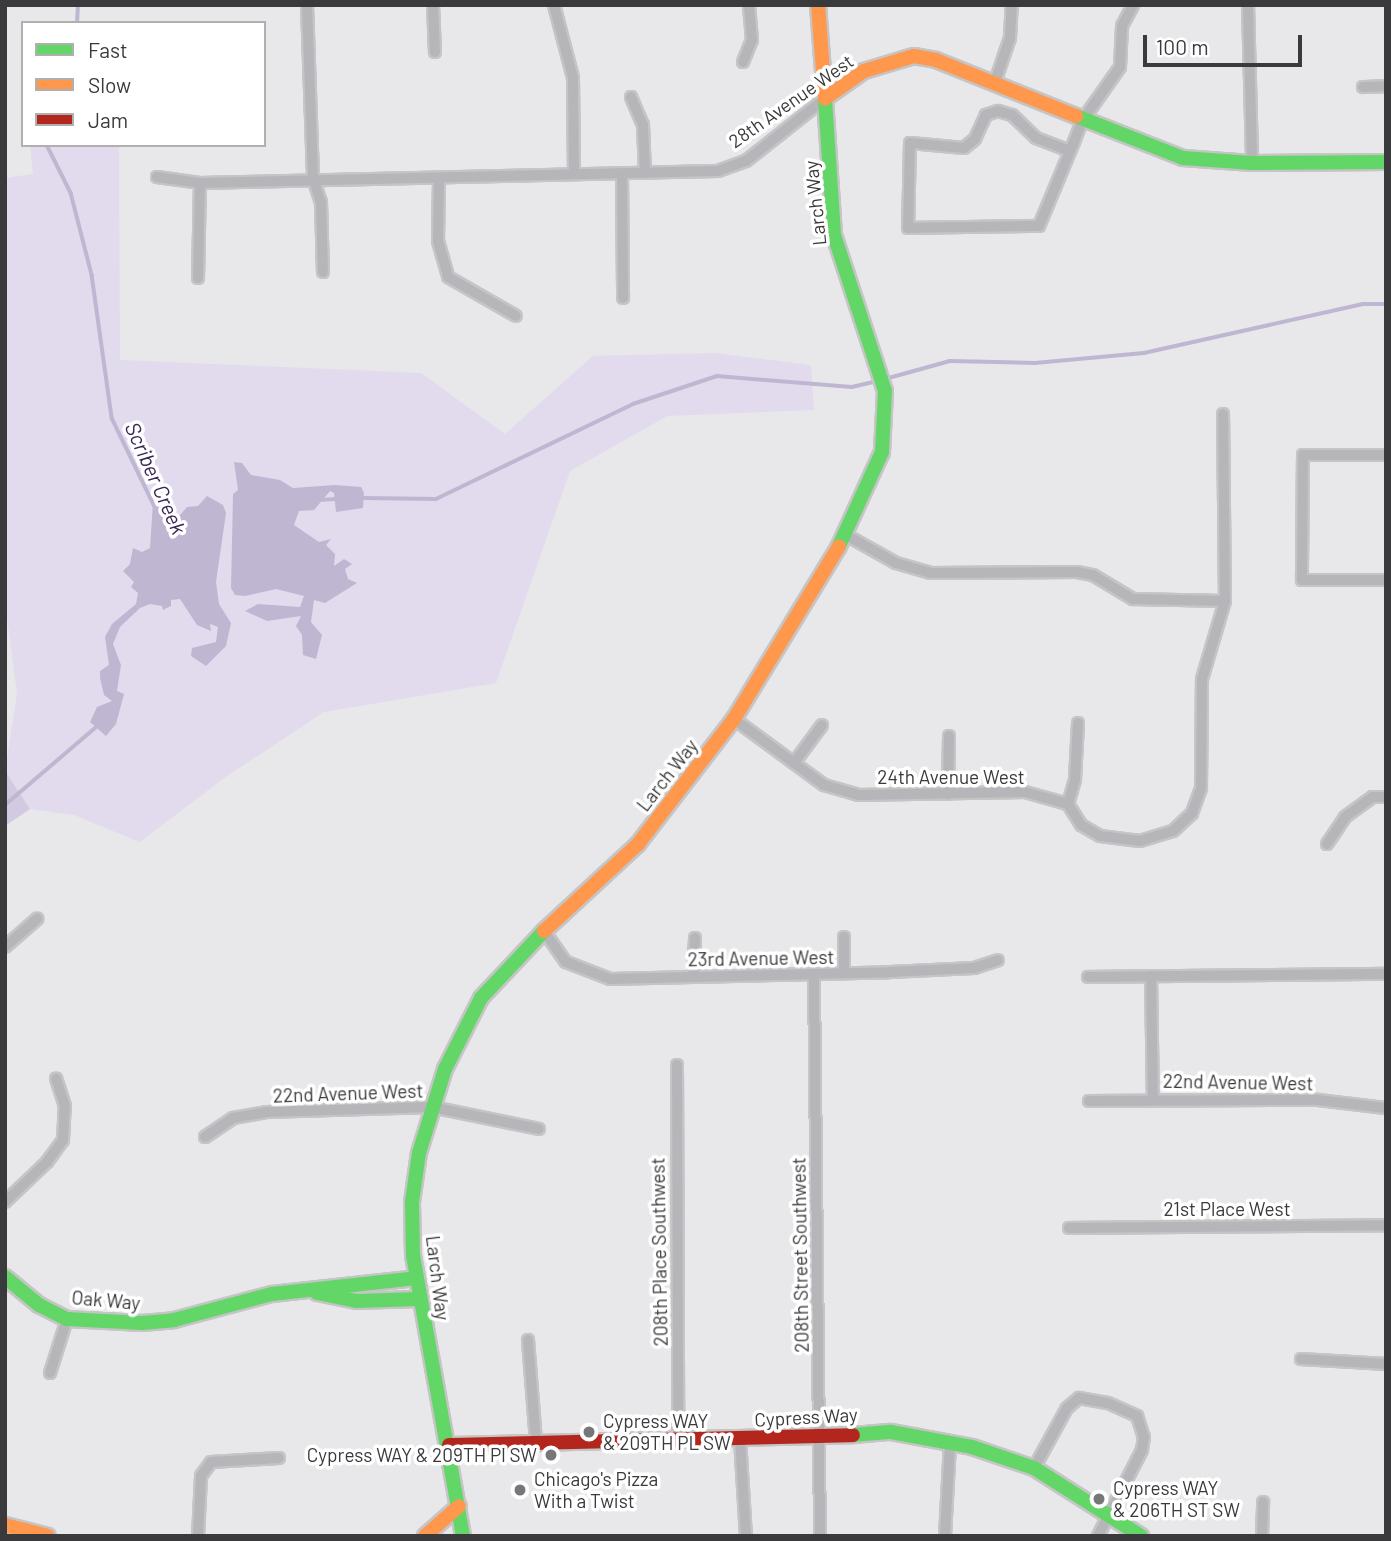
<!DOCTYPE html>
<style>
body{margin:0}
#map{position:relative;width:1391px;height:1541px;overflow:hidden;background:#e8e7ea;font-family:Barlow,sans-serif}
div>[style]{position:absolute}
.green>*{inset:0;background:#e1dbed}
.forest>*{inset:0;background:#d1cae0}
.water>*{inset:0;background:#bfb7d2}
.stream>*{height:3.5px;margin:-1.75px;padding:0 1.75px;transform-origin:1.75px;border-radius:1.75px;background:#bfb7d2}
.roads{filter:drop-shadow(2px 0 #c5c5c6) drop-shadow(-2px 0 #c5c5c6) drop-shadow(0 2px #c5c5c6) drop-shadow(0 -2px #c5c5c6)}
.street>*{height:10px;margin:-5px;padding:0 5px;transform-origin:5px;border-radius:5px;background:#b6b5ba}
.fast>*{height:14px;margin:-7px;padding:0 7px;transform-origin:7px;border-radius:7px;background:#63d668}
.slow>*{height:14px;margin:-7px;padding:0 7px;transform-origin:7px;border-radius:7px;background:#ff974d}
.jam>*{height:14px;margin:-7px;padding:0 7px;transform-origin:7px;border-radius:7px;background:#b3261e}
.dots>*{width:19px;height:19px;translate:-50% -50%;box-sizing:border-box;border:4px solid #fff;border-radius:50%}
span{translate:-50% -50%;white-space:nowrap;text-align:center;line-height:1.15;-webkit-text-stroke:7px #fff;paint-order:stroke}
.street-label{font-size:19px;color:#3a393b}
.poi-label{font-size:19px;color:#3a393b}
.left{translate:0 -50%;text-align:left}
.right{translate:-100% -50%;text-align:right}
.water-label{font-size:21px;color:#382554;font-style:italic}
.frame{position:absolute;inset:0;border:7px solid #3a393b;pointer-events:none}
.legend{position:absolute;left:21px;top:21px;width:245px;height:126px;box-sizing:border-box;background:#fff;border:2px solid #b0b0b1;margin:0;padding:9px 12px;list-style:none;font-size:21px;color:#3a393b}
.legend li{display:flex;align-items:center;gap:14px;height:35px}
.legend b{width:35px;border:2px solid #b0b0b1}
.scale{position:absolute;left:1143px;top:35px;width:159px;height:32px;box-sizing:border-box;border:4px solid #3a393b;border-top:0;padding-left:9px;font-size:21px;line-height:24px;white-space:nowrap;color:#3a393b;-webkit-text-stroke:5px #fff;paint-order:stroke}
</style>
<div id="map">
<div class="green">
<i style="clip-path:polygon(30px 145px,119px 145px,120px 360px,421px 373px,505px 434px,593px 356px,715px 353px,811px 365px,814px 410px,667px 416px,570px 471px,496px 683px,324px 712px,224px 778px,140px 842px,74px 815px,30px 809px,5px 771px,17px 694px,5px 602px,5px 178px,33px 174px)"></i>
</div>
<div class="forest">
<i style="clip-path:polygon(5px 771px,30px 809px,5px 826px)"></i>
</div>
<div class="water">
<i style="clip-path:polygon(234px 462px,242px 463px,251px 475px,280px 480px,293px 488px,335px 485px,361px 487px,364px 493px,363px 508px,336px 512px,334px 493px,330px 491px,314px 510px,299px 511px,294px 525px,319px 542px,331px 539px,326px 545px,335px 554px,334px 566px,344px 559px,352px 564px,345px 569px,348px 579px,357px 583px,325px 603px,314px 600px,311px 622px,322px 635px,316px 659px,303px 655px,302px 635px,296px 626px,301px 616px,267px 621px,245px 611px,258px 604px,300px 607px,304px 596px,276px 589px,245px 596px,235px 595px,231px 588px,233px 494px,238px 490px)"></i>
<i style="clip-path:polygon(207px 496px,223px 505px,226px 513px,216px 582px,219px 604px,231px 623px,226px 646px,206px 666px,191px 656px,192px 648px,216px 642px,218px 627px,210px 624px,211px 631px,197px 625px,180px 599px,171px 600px,171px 606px,163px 610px,162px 606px,150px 604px,140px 608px,120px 627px,113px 644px,121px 665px,117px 691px,124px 694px,116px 724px,106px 736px,90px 722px,97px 707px,112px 701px,104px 695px,100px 678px,100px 671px,109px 665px,105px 637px,112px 624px,136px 604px,138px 593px,131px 587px,134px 582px,123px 571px,130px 564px,133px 548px,142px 552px,150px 548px,153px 502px,157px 507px,169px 505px,167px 521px,173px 523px,187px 507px,198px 506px)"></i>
</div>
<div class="stream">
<i style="left:77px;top:23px;width:18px;rotate:-87deg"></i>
<i style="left:47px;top:145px;width:54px;rotate:63.4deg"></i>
<i style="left:71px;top:193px;width:85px;rotate:75.6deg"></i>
<i style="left:92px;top:275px;width:144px;rotate:82deg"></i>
<i style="left:112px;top:418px;width:97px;rotate:64.2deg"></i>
<i style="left:885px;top:379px;width:67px;rotate:-15.5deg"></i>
<i style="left:950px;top:361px;width:85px;rotate:1.3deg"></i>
<i style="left:1035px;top:363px;width:109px;rotate:-5.2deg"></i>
<i style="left:1144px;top:353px;width:224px;rotate:-12.6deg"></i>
<i style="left:1363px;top:304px;width:23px"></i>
<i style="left:364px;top:498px;width:72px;rotate:0.8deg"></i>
<i style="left:436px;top:499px;width:219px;rotate:-25.7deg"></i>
<i style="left:633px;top:404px;width:89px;rotate:-18.4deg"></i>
<i style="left:717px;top:376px;width:135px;rotate:4.7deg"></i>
<i style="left:852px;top:387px;width:27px;rotate:-13deg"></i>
<i style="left:318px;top:500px;width:21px;rotate:-3deg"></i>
<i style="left:5px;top:805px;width:126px;rotate:-40.5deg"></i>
</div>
<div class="roads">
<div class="street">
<i style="left:307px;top:5px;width:173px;rotate:88deg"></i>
<i style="left:313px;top:178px;width:25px;rotate:72deg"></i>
<i style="left:321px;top:202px;width:70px;rotate:88.4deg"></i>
<i style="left:433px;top:5px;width:47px;rotate:87.6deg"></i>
<i style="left:554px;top:5px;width:75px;rotate:75.4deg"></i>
<i style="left:573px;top:78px;width:96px;rotate:89.4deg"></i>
<i style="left:1248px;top:5px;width:158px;rotate:88.5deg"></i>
<i style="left:743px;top:62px;width:24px;rotate:-68deg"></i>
<i style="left:752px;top:40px;width:35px;rotate:-95deg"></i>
<i style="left:995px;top:82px;width:46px;rotate:-71.2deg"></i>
<i style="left:1010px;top:38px;width:33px;rotate:-87deg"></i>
<i style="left:1363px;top:87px;width:23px;rotate:-2deg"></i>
<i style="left:631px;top:97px;width:30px;rotate:67deg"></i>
<i style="left:643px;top:125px;width:48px;rotate:87.6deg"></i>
<i style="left:1070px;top:151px;width:36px;rotate:-159deg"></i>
<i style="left:1036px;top:138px;width:33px;rotate:-136deg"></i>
<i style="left:1012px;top:115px;width:15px;rotate:-164deg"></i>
<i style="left:998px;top:111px;width:13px;rotate:162deg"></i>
<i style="left:986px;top:115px;width:26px;rotate:115deg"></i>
<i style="left:975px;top:139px;width:14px;rotate:141deg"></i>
<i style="left:964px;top:148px;width:54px;rotate:-174.7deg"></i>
<i style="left:910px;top:143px;width:85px;rotate:91.3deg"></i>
<i style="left:908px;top:228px;width:131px;rotate:-0.9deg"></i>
<i style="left:1039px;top:226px;width:91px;rotate:-67.4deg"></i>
<i style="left:1074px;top:142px;width:22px;rotate:-69deg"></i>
<i style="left:1082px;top:121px;width:66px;rotate:-54.9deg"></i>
<i style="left:1120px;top:67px;width:41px;rotate:-87.2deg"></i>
<i style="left:1122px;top:26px;width:24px;rotate:-62deg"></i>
<i style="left:622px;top:173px;width:125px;rotate:89.5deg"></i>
<i style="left:157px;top:177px;width:43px;rotate:7.9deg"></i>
<i style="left:200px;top:183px;width:518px;rotate:-1.33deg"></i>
<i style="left:718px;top:171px;width:30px;rotate:-20deg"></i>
<i style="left:746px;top:161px;width:103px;rotate:-38.3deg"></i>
<i style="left:439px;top:178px;width:63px;rotate:90.9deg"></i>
<i style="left:438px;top:241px;width:37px;rotate:74deg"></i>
<i style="left:448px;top:277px;width:78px;rotate:29.8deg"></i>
<i style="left:198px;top:278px;width:95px;rotate:-88.8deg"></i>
<i style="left:1386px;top:455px;width:83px;rotate:180deg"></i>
<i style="left:1303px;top:455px;width:125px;rotate:90.5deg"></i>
<i style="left:1302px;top:580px;width:84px"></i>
<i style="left:846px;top:535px;width:57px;rotate:29.2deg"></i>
<i style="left:896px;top:563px;width:35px;rotate:16deg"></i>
<i style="left:930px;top:573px;width:147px;rotate:-0.4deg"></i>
<i style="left:1077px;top:572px;width:16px;rotate:11deg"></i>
<i style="left:1093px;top:575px;width:47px;rotate:31deg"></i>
<i style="left:1133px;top:599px;width:92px;rotate:1.2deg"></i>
<i style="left:734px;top:719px;width:112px;rotate:36.3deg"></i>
<i style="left:824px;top:785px;width:35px;rotate:16deg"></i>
<i style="left:858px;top:795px;width:167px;rotate:-1deg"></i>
<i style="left:1025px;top:792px;width:45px;rotate:15.6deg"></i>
<i style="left:1068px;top:804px;width:25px;rotate:58deg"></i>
<i style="left:1081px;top:825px;width:22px;rotate:30deg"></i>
<i style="left:1100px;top:836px;width:40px;rotate:7.1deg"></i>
<i style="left:1140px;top:841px;width:34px;rotate:-17deg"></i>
<i style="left:1173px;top:831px;width:26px;rotate:-43deg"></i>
<i style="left:1192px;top:813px;width:27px;rotate:-70deg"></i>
<i style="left:1201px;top:788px;width:109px;rotate:-89.5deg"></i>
<i style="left:1202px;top:679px;width:81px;rotate:-73.6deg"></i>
<i style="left:1225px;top:601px;width:187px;rotate:-90.6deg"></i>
<i style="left:794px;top:763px;width:47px;rotate:-53.6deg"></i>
<i style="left:948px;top:794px;width:58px;rotate:-89deg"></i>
<i style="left:1068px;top:804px;width:26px;rotate:-74deg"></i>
<i style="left:1075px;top:779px;width:56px;rotate:-86.9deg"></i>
<i style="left:1327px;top:844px;width:32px;rotate:-56deg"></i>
<i style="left:1345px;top:817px;width:34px;rotate:-36deg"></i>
<i style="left:1373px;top:797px;width:13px"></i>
<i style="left:544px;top:931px;width:38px;rotate:55deg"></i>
<i style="left:566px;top:962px;width:47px;rotate:21.1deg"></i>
<i style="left:610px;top:979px;width:280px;rotate:-1.4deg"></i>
<i style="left:890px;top:972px;width:84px;rotate:-2.7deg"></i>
<i style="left:974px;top:968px;width:25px;rotate:-18deg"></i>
<i style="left:844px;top:937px;width:36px;rotate:90deg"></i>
<i style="left:5px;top:947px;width:43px;rotate:-41.2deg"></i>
<i style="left:814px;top:975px;width:561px;rotate:89.39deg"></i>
<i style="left:1151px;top:976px;width:122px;rotate:89.1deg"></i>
<i style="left:693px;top:977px;width:39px;rotate:-87deg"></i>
<i style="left:1088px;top:977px;width:298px;rotate:-0.6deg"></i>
<i style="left:677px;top:1065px;width:374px;rotate:89.8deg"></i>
<i style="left:1089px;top:1101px;width:229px;rotate:-0.3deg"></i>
<i style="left:1318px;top:1100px;width:68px;rotate:6.7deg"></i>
<i style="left:205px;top:1137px;width:34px;rotate:-34deg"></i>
<i style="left:233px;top:1118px;width:34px;rotate:-10deg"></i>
<i style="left:266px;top:1112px;width:166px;rotate:-1.7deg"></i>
<i style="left:432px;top:1107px;width:109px;rotate:11.6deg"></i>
<i style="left:5px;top:1202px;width:58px;rotate:-43.6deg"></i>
<i style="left:47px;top:1162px;width:27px;rotate:-54deg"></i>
<i style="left:63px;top:1140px;width:34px;rotate:-87deg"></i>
<i style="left:65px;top:1106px;width:29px;rotate:-108deg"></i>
<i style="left:1069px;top:1228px;width:317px;rotate:-0.5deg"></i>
<i style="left:528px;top:1340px;width:102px;rotate:85.5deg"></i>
<i style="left:1301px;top:1359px;width:85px;rotate:3.4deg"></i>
<i style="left:50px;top:1373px;width:57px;rotate:-72.5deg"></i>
<i style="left:740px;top:1439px;width:97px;rotate:86.5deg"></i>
<i style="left:1034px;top:1468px;width:68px;rotate:-61.2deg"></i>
<i style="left:1067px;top:1408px;width:16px;rotate:-40deg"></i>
<i style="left:1079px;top:1398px;width:29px;rotate:10deg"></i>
<i style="left:1108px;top:1403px;width:32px;rotate:24deg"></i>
<i style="left:1137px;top:1416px;width:22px;rotate:72deg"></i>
<i style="left:1144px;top:1437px;width:13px;rotate:99deg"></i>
<i style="left:1142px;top:1450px;width:97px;rotate:117.1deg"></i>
<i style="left:198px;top:1536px;width:60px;rotate:-87.1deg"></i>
<i style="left:201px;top:1476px;width:17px;rotate:-54deg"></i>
<i style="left:211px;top:1462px;width:68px;rotate:-3.4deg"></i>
<i style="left:945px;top:1536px;width:93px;rotate:-86.9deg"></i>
<i style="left:1262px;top:1536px;width:34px;rotate:-88deg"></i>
</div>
<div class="fast">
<i style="left:825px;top:99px;width:136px;rotate:86.2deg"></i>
<i style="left:834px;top:235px;width:164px;rotate:71.9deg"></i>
<i style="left:885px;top:391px;width:61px;rotate:92.8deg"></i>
<i style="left:882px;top:452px;width:103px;rotate:114.6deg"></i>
<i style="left:1076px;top:116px;width:115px;rotate:21.4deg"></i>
<i style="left:1183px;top:158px;width:69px;rotate:4.1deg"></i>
<i style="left:1252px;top:163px;width:134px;rotate:-0.4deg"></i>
<i style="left:5px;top:1277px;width:44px;rotate:39.5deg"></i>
<i style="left:39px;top:1305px;width:31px;rotate:27deg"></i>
<i style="left:67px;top:1319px;width:75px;rotate:3.1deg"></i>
<i style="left:142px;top:1323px;width:32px;rotate:-5deg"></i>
<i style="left:174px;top:1320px;width:101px;rotate:-14.9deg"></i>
<i style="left:272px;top:1294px;width:145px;rotate:-6.3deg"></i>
<i style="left:317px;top:1293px;width:41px;rotate:11.3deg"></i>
<i style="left:357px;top:1301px;width:61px;rotate:-1.9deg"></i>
<i style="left:853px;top:1435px;width:38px;rotate:-5deg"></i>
<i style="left:891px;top:1432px;width:82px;rotate:10.5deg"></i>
<i style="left:972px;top:1447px;width:65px;rotate:18.7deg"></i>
<i style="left:1034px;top:1468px;width:127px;rotate:32.4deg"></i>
<i style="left:463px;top:1536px;width:285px;rotate:-100.1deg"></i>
<i style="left:413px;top:1255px;width:53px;rotate:-91.1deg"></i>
<i style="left:412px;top:1202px;width:49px;rotate:-81.9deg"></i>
<i style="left:419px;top:1153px;width:88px;rotate:-72.8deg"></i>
<i style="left:445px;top:1069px;width:80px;rotate:-63.1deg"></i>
<i style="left:481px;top:998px;width:92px;rotate:-46.8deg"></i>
</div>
<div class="slow">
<i style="left:818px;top:5px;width:94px;rotate:85.7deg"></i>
<i style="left:827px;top:97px;width:45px;rotate:-35.1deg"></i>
<i style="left:864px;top:71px;width:52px;rotate:-16.7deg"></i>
<i style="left:914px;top:56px;width:22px;rotate:10deg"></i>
<i style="left:936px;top:60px;width:151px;rotate:21.8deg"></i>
<i style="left:544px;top:931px;width:128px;rotate:-42.8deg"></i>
<i style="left:638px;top:844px;width:158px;rotate:-52.5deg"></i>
<i style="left:734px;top:719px;width:202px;rotate:-58.7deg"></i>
<i style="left:5px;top:1525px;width:44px;rotate:14.3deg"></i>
<i style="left:425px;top:1536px;width:45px;rotate:-41.4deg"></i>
</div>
<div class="jam">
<i style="left:449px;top:1445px;width:404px;rotate:-1.4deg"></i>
</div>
</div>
<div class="dots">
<i style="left:589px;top:1432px;background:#777678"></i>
<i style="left:551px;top:1455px;background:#777678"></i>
<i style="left:520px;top:1490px;background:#777678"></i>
<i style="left:1099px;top:1499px;background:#777678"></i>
</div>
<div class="street-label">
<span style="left:791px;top:101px;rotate:-35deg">28th Avenue West</span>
<span style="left:815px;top:203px;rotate:-96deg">Larch Way</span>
<span style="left:667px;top:775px;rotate:-52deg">Larch Way</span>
<span style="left:951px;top:777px">24th Avenue West</span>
<span style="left:761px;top:958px;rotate:-1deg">23rd Avenue West</span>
<span style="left:1238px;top:1082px;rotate:1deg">22nd Avenue West</span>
<span style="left:348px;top:1093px;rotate:-2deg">22nd Avenue West</span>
<span style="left:1227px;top:1209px">21st Place West</span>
<span style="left:659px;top:1252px;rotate:-91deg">208th Place Southwest</span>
<span style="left:800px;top:1255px;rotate:-91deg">208th Street Southwest</span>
<span style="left:438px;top:1278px;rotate:83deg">Larch Way</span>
<span style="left:106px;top:1300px;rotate:5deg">Oak Way</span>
<span style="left:806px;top:1417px;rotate:-3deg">Cypress Way</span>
</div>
<div class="poi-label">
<span class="left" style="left:603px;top:1432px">Cypress WAY<br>&amp; 209TH PL SW</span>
<span class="right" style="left:537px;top:1455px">Cypress WAY &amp; 209TH Pl SW</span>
<span class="left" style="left:534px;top:1490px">Chicago's Pizza<br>With a Twist</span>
<span class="left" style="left:1113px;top:1499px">Cypress WAY<br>&amp; 206TH ST SW</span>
</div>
<div class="water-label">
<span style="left:156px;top:478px;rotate:66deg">Scriber Creek</span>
</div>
<div class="frame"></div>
<ul class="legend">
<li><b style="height:9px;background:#63d668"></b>Fast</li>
<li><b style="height:9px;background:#ff974d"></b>Slow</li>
<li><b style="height:9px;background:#b3261e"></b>Jam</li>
</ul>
<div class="scale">100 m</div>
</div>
